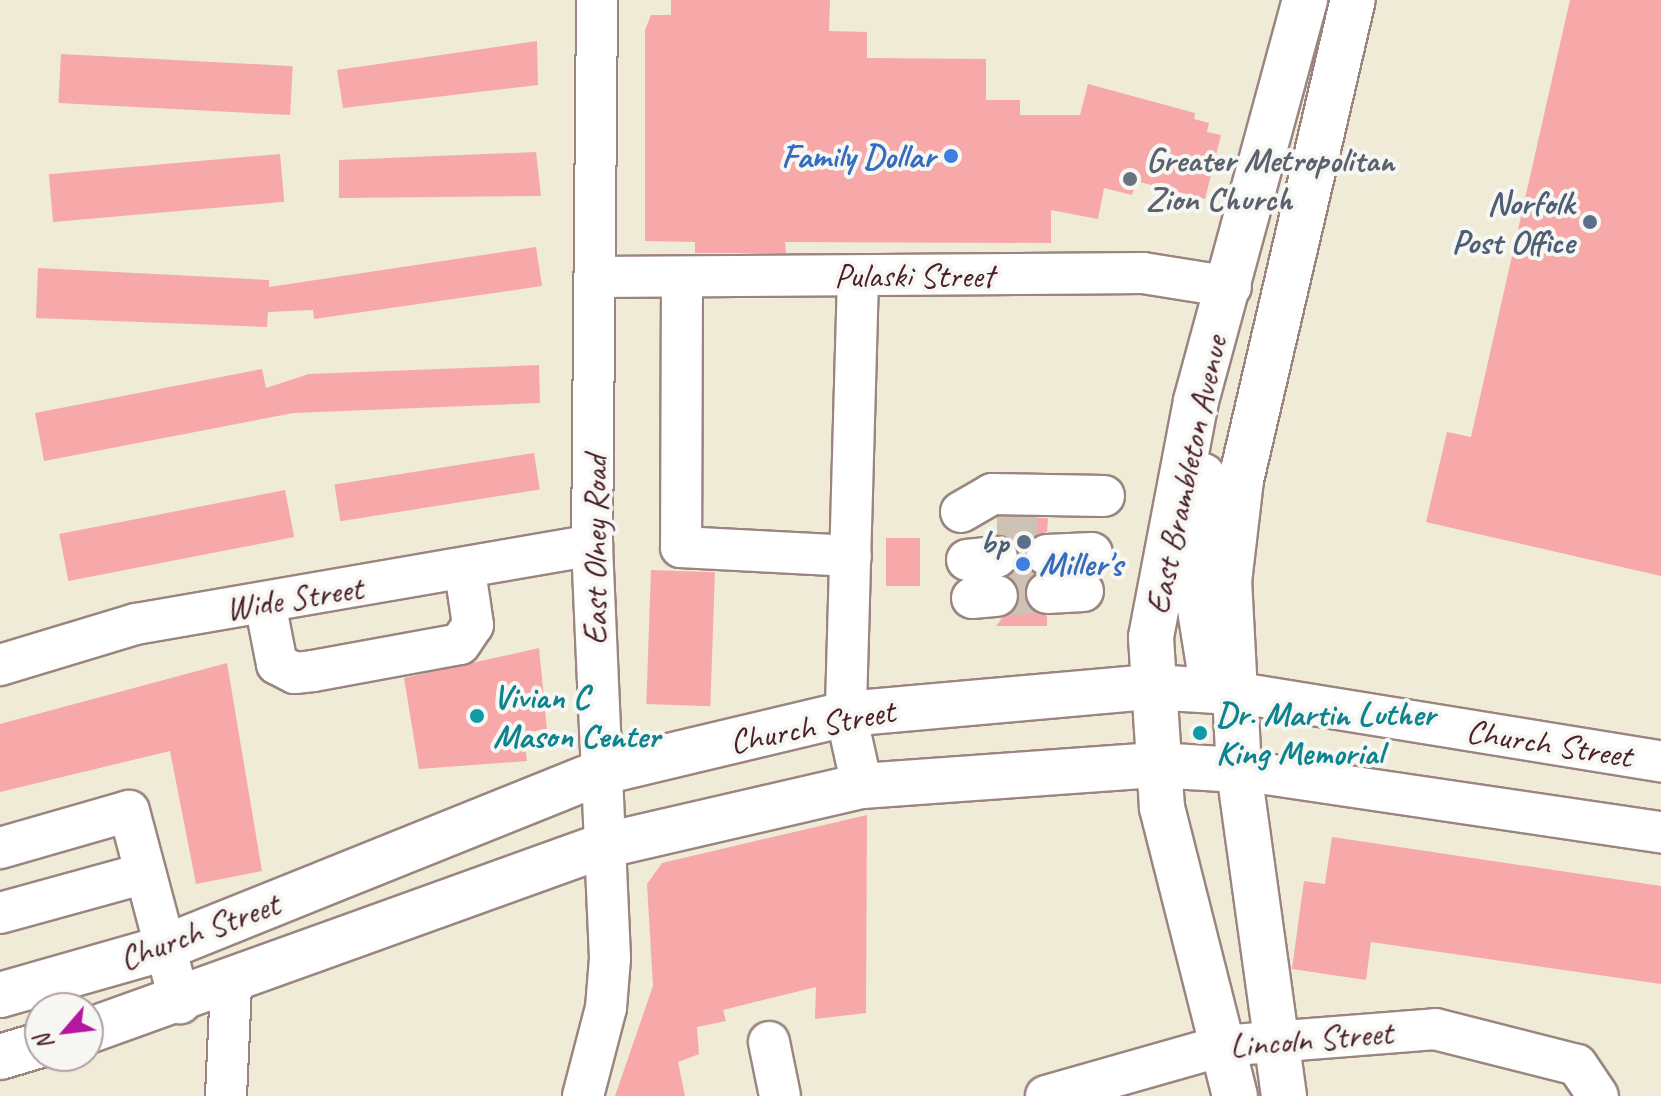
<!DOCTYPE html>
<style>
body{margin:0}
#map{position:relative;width:1661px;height:1096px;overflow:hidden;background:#efebd6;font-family:Caveat,sans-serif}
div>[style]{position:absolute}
.building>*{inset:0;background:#f6a9a8;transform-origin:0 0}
.minor-tunnel>*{height:40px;margin-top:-20px;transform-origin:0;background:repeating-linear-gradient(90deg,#cec2b4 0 40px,transparent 0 60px)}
.roads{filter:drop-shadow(2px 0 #9c8580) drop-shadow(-2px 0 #9c8580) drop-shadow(0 2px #9c8580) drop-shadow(0 -2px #9c8580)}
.minor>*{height:40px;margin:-20px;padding:0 20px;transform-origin:20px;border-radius:20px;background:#fff}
.major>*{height:44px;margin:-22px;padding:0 22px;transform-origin:22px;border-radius:22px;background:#fff}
.dots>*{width:22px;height:22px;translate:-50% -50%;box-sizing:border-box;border:4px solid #f6f6f2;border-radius:50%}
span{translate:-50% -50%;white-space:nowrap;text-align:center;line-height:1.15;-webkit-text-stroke:8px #f6f6f2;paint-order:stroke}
.shop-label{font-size:34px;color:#366cbe;font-weight:700}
.right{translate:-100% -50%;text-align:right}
.left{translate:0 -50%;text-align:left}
.worship-label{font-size:34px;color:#5b616d;font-weight:700}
.service-label{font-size:34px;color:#4e5e75;font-weight:700}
.street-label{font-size:34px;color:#4a1f2b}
.culture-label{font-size:34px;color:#0d838f;font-weight:700}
.north{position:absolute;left:24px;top:992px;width:80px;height:80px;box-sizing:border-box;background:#f6f6f2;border:2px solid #b1a0a2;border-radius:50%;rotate:242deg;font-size:22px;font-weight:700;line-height:32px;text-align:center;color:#4a1f2b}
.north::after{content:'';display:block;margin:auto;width:28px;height:36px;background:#b5179e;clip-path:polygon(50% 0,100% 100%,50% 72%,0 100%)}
</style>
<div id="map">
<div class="building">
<i style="clip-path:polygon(671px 0,830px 0,829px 31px,867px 32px,867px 58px,986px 59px,986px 100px,1020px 100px,1020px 115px,1080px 115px,1088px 84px,1195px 113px,1194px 119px,1209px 123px,1207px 132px,1221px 135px,1205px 199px,1136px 181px,1132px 195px,1104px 188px,1098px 219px,1051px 210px,1051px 243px,785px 242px,786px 253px,695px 253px,695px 242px,645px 241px,645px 30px,651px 15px,671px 15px)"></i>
<i style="clip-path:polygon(1570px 0,1661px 0,1661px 576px,1426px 522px,1447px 432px,1471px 437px)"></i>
<i style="clip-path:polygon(537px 41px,538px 85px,343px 108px,337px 70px)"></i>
<i style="left:61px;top:54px;width:232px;height:49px;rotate:3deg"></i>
<i style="clip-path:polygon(536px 152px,541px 196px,339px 198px,339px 160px)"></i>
<i style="left:280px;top:154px;width:48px;height:232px;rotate:85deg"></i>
<i style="clip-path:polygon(536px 247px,542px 286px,314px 319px,313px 310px,268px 312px,267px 327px,36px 318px,38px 268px,269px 280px,269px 287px)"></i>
<i style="clip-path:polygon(539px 365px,540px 403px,293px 413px,44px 461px,35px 413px,262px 369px,266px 388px,309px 374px)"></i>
<i style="left:534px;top:453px;width:37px;height:202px;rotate:81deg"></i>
<i style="left:285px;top:490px;width:48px;height:230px;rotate:79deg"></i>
<i style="clip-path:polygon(998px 517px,1048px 518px,1047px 532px,1034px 536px,1024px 555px,1034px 574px,1024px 595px,1047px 616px,1047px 626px,996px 626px,1020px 595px,1009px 576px,1020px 554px,997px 534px)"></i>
<i style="left:886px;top:538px;width:34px;height:48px"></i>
<i style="left:651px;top:570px;width:64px;height:134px;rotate:2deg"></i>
<i style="clip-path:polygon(539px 648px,547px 729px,523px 733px,527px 761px,419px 769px,404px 678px)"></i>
<i style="clip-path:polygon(227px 663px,262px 871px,196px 884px,170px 751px,0 792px,0 724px)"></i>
<i style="clip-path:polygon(867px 815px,866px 1013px,815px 1019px,816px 987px,723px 1010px,726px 1021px,697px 1027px,699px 1054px,678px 1062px,685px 1096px,615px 1096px,653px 986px,647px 884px,662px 863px)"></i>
<i style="clip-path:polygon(1332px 837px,1661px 886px,1661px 984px,1371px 942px,1366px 980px,1292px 969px,1304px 881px,1325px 884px)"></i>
</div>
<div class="minor-tunnel">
<i style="left:997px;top:526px;width:50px;rotate:-3.4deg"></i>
<i style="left:997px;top:557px;width:50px;rotate:-2.3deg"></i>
<i style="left:997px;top:596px;width:50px;rotate:-3.4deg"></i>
</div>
<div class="roads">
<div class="minor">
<i style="left:597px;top:277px;width:546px;rotate:-0.42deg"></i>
<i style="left:1143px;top:273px;width:89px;rotate:9deg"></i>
<i style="left:858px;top:277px;width:437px;rotate:91.6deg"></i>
<i style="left:846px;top:714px;width:74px;rotate:77.5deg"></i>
<i style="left:682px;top:278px;width:269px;rotate:90.2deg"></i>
<i style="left:681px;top:547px;width:170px;rotate:3deg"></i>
<i style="left:961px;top:512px;width:36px;rotate:-30deg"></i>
<i style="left:992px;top:494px;width:112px;rotate:1deg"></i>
<i style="left:1047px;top:555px;width:45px;rotate:-2.5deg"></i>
<i style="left:967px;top:560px;width:30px;rotate:-6deg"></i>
<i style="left:1047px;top:593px;width:36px;rotate:-3deg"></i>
<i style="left:972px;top:598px;width:25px;rotate:-5deg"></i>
<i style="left:265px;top:603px;width:62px;rotate:78.9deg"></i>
<i style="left:277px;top:664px;width:20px;rotate:27deg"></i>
<i style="left:295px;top:673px;width:18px;rotate:-6deg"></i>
<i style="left:313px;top:671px;width:149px;rotate:-10.4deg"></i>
<i style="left:460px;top:644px;width:23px;rotate:-56deg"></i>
<i style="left:473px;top:625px;width:55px;rotate:-98.4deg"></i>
<i style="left:0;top:665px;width:142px;rotate:-16.8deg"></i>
<i style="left:136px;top:624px;width:463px;rotate:-9.8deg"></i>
<i style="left:1233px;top:692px;width:434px;rotate:9.2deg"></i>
<i style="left:1239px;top:770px;width:427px;rotate:8.4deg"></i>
<i style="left:0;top:848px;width:134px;rotate:-16deg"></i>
<i style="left:129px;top:811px;width:199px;rotate:75.1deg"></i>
<i style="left:0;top:913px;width:147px;rotate:-15.4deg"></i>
<i style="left:769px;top:1042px;width:55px;rotate:78.5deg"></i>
<i style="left:226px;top:1096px;width:111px;rotate:-87.4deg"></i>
<i style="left:583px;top:1096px;width:91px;rotate:-75.4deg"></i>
<i style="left:606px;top:1008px;width:50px;rotate:-85.4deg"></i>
<i style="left:610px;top:958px;width:413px;rotate:-92.5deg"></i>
<i style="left:592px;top:545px;width:545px;rotate:-89.47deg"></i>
<i style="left:1046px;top:1096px;width:182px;rotate:-15.9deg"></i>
<i style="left:1221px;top:1046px;width:215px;rotate:-4.5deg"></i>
<i style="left:1435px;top:1029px;width:146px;rotate:14.2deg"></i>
<i style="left:1577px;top:1065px;width:37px;rotate:56deg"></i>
</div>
<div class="major">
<i style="left:1203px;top:476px;width:96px;rotate:95.4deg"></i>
<i style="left:1194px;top:572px;width:114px;rotate:80.9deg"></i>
<i style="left:0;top:995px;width:167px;rotate:-15.9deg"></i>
<i style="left:161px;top:949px;width:471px;rotate:-21.9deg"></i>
<i style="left:598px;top:773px;width:255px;rotate:-13.4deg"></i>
<i style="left:846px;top:714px;width:306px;rotate:-5.1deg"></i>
<i style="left:1151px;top:687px;width:82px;rotate:3.5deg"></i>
<i style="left:88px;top:1031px;width:546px;rotate:-19.79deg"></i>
<i style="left:602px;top:846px;width:267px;rotate:-13deg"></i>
<i style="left:862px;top:786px;width:294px;rotate:-4.1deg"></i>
<i style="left:1155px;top:765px;width:84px;rotate:3.4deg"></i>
<i style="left:0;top:1057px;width:42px;rotate:-16.7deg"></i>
<i style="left:1235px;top:1096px;width:297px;rotate:-104.2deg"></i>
<i style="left:1162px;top:808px;width:171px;rotate:-93.7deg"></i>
<i style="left:1151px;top:637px;width:240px;rotate:-79.2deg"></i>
<i style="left:1196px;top:401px;width:416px;rotate:-74.8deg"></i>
<i style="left:1284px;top:1096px;width:329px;rotate:-97.9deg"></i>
<i style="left:1239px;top:770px;width:188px;rotate:-93deg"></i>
<i style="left:1229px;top:582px;width:103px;rotate:-83.3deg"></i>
<i style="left:1241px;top:480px;width:493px;rotate:-76.9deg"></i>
</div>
</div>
<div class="dots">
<i style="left:951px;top:156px;background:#3f7fe0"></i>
<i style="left:1130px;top:179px;background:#6b7280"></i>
<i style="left:1590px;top:222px;background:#5c6f8a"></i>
<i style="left:1024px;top:542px;background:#5c6f8a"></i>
<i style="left:1023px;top:564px;background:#3f7fe0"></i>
<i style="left:477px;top:716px;background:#0f9aa8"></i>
<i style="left:1200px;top:733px;background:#0f9aa8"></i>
</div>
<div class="shop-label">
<span class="right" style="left:935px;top:156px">Family Dollar</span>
<span class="left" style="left:1039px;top:564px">Miller's</span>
</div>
<div class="worship-label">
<span class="left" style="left:1146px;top:179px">Greater Metropolitan<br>Zion Church</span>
</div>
<div class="service-label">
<span class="right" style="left:1574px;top:222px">Norfolk<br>Post Office</span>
<span class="right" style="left:1008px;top:542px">bp</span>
</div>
<div class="street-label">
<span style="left:914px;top:276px">Pulaski Street</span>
<span style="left:1186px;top:475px;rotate:-78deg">East Brambleton Avenue</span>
<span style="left:595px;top:550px;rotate:-90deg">East Olney Road</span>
<span style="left:294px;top:598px;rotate:-9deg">Wide Street</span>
<span style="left:812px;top:726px;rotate:-11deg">Church Street</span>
<span style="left:1549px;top:743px;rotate:9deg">Church Street</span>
<span style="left:199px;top:931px;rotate:-20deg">Church Street</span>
<span style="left:1311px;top:1039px;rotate:-5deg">Lincoln Street</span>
</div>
<div class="culture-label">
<span class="left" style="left:493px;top:716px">Vivian C<br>Mason Center</span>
<span class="left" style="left:1216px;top:733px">Dr. Martin Luther<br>King Memorial</span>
</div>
<div class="north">N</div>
</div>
